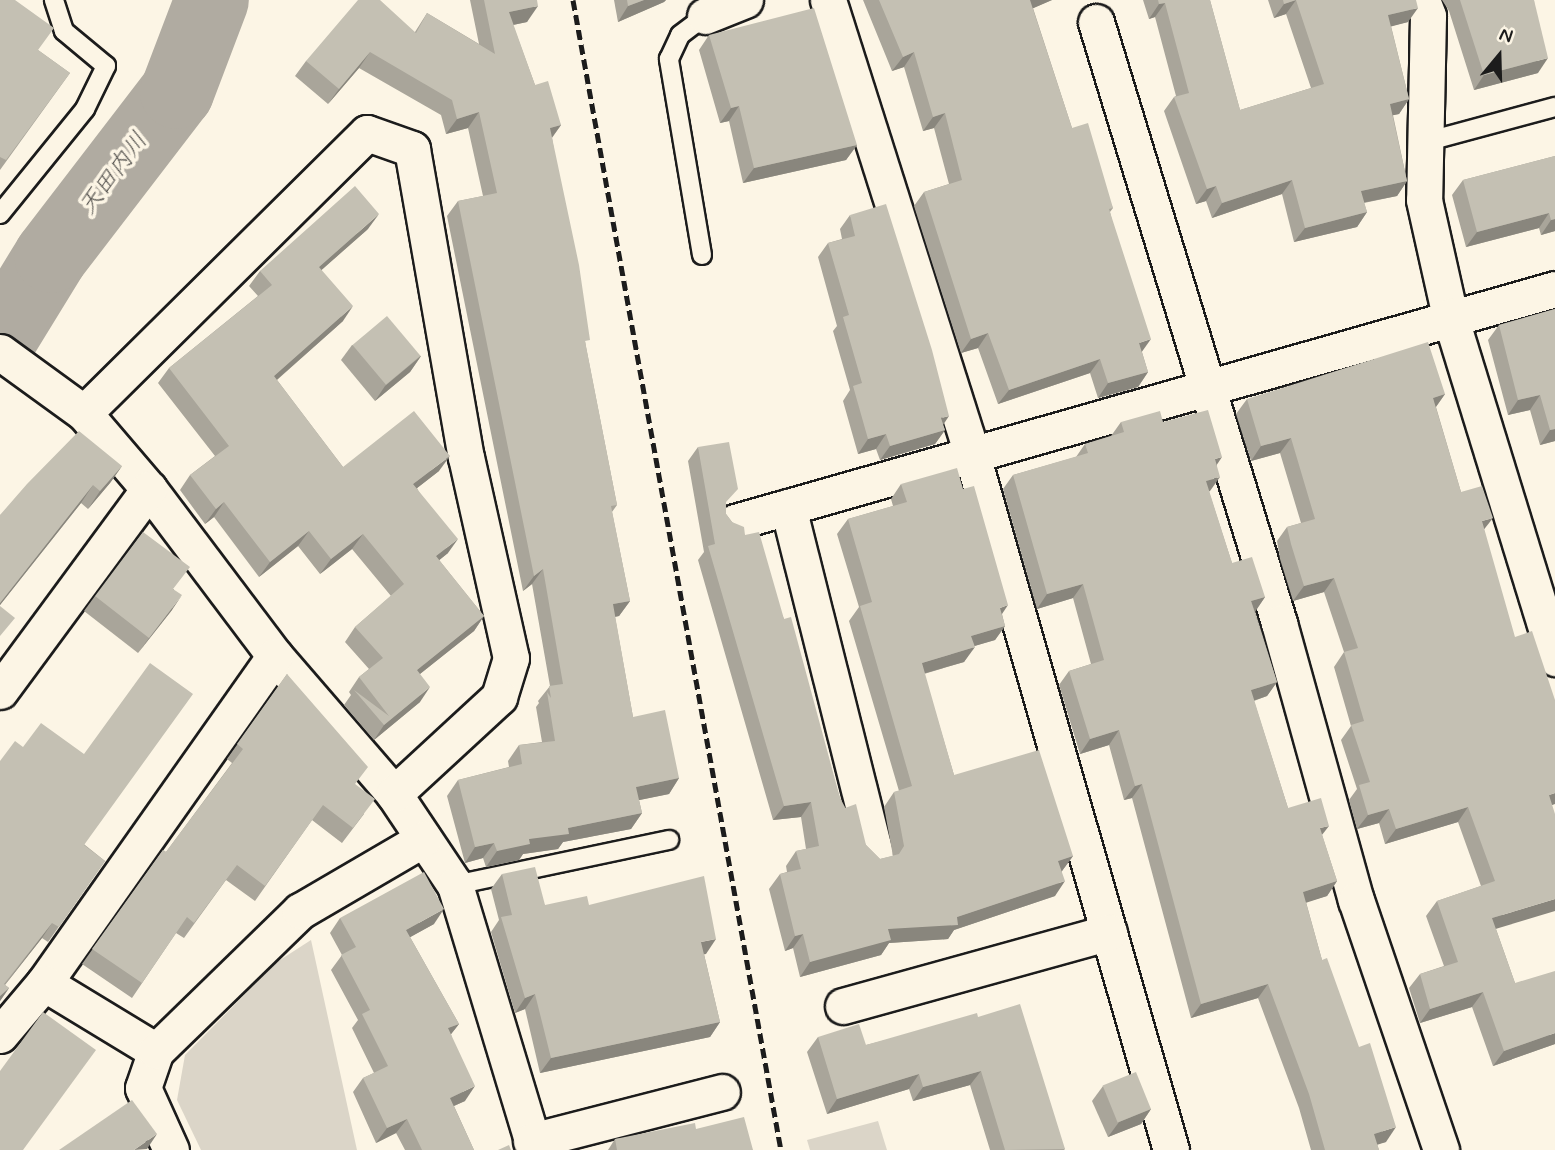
<!DOCTYPE html>
<meta charset="utf-8">
<style>
body{margin:0}
#map{position:relative;width:1555px;height:1150px;overflow:hidden;background:#fcf5e5;font-family:Mynerve,"Klee One",sans-serif}
div>[style]{position:absolute}
.green>*{inset:0;background:#dbd5c8}
.river>*{height:74px;margin:-37px;padding:0 37px;transform-origin:37px;border-radius:37px;background:#b0aba1}
.roads{filter:drop-shadow(2px 0 #1c1c1c) drop-shadow(-2px 0 #1c1c1c) drop-shadow(0 2px #1c1c1c) drop-shadow(0 -2px #1c1c1c)}
.service>*{height:18px;margin:-9px;padding:0 9px;transform-origin:9px;border-radius:9px;background:#fcf5e5}
.minor>*{height:35px;margin:-17.5px;padding:0 17.5px;transform-origin:17.5px;border-radius:17.5px;background:#fcf5e5}
.rail>*{height:5px;margin-top:-2.5px;transform-origin:0;background:repeating-linear-gradient(90deg,#1c1c1c 0 10px,transparent 0 15px)}
.wall>*{inset:0;background:#a9a59a}
.shaded-wall>*{inset:0;background:#89867d}
.building>*{inset:0;background:#c4c0b3;transform-origin:0 0}
span{translate:-50% -50%;white-space:nowrap;text-align:center;line-height:1.15;-webkit-text-stroke:7px #fcf5e5;paint-order:stroke}
.water-label{font-size:24px;color:#575551;font-style:italic}
.north{position:absolute;left:1464px;top:21px;width:70px;height:70px;-webkit-text-stroke:5px #fcf5e5;paint-order:stroke;rotate:19deg;font-size:19px;font-weight:700;line-height:28px;text-align:center;color:#1c1c1c}
.north::after{content:'';display:block;margin:auto;width:24px;height:32px;background:#1c1c1c;clip-path:polygon(50% 0,100% 100%,50% 72%,0 100%)}
</style>
<div id="map">
<div class="green">
<i style="clip-path:polygon(311px 940px,357px 1150px,201px 1150px,177px 1100px,185px 1055px,277px 962px)"></i>
<i style="clip-path:polygon(878px 1121px,887px 1150px,810px 1150px,807px 1140px)"></i>
</div>
<div class="river">
<i style="left:0;top:339px;width:97px;rotate:-58.4deg"></i>
<i style="left:51px;top:256px;width:207px;rotate:-52.5deg"></i>
<i style="left:177px;top:92px;width:98px;rotate:-69.2deg"></i>
</div>
<div class="roads">
<div class="service">
<i style="left:1425px;top:142px;width:135px;rotate:-15.1deg"></i>
<i style="left:0;top:214px;width:135px;rotate:-51deg"></i>
<i style="left:85px;top:109px;width:48px;rotate:-64deg"></i>
<i style="left:106px;top:66px;width:55px;rotate:-140.2deg"></i>
<i style="left:64px;top:31px;width:33px;rotate:-108deg"></i>
<i style="left:702px;top:255px;width:199px;rotate:-99.6deg"></i>
<i style="left:669px;top:59px;width:26px;rotate:-65deg"></i>
<i style="left:680px;top:35px;width:31px;rotate:-37deg"></i>
<i style="left:455px;top:885px;width:219px;rotate:-11.9deg"></i>
</div>
<div class="minor">
<i style="left:828px;top:0;width:477px;rotate:72.4deg"></i>
<i style="left:972px;top:455px;width:723px;rotate:74.02deg"></i>
<i style="left:1422px;top:0;width:17px;rotate:69deg"></i>
<i style="left:1428px;top:16px;width:184px;rotate:91.2deg"></i>
<i style="left:1424px;top:200px;width:119px;rotate:77.4deg"></i>
<i style="left:1450px;top:316px;width:358px;rotate:72.9deg"></i>
<i style="left:705px;top:16px;width:43px;rotate:-21.8deg"></i>
<i style="left:1096px;top:22px;width:628px;rotate:73.06deg"></i>
<i style="left:1279px;top:623px;width:288px;rotate:74.5deg"></i>
<i style="left:1356px;top:900px;width:264px;rotate:71.2deg"></i>
<i style="left:0;top:352px;width:104px;rotate:36deg"></i>
<i style="left:84px;top:413px;width:100px;rotate:49.5deg"></i>
<i style="left:149px;top:489px;width:209px;rotate:53deg"></i>
<i style="left:275px;top:656px;width:182px;rotate:49.2deg"></i>
<i style="left:394px;top:794px;width:110px;rotate:56.2deg"></i>
<i style="left:455px;top:885px;width:277px;rotate:73.2deg"></i>
<i style="left:84px;top:413px;width:398px;rotate:-44.7deg"></i>
<i style="left:367px;top:133px;width:48px;rotate:19.6deg"></i>
<i style="left:412px;top:149px;width:313px;rotate:80.1deg"></i>
<i style="left:466px;top:457px;width:206px;rotate:77.4deg"></i>
<i style="left:511px;top:658px;width:41px;rotate:107.1deg"></i>
<i style="left:499px;top:697px;width:143px;rotate:137.3deg"></i>
<i style="left:788px;top:507px;width:358px;rotate:75.9deg"></i>
<i style="left:735px;top:522px;width:852px;rotate:-15.86deg"></i>
<i style="left:0;top:691px;width:251px;rotate:-53.6deg"></i>
<i style="left:44px;top:983px;width:400px;rotate:-54.8deg"></i>
<i style="left:843px;top:1006px;width:276px;rotate:-15.5deg"></i>
<i style="left:0;top:1035px;width:68px;rotate:-49.8deg"></i>
<i style="left:44px;top:983px;width:131px;rotate:31.3deg"></i>
<i style="left:531px;top:1141px;width:197px;rotate:-14.4deg"></i>
<i style="left:171px;top:1150px;width:68px;rotate:-114.3deg"></i>
<i style="left:143px;top:1088px;width:39px;rotate:-71deg"></i>
<i style="left:156px;top:1051px;width:201px;rotate:-44.2deg"></i>
<i style="left:300px;top:911px;width:143px;rotate:-30.3deg"></i>
</div>
</div>
<div class="rail">
<i style="left:573px;top:0;width:1169px;rotate:79.75deg"></i>
</div>
<div class="wall">
<i style="clip-path:polygon(0 0,38px 50px,70px 73px,0 170px)"></i>
<i style="clip-path:polygon(470px 0,537px 0,527px 22px,513px 25px,535px 85px,561px 125px,552px 138px,586px 347px,617px 505px,612px 512px,630px 601px,619px 616px,615px 617px,633px 717px,679px 778px,669px 794px,639px 800px,642px 813px,631px 829px,563px 842px,558px 849px,523px 854px,519px 860px,486px 867px,483px 858px,465px 863px,447px 796px,458px 780px,509px 767px,508px 761px,519px 745px,542px 742px,536px 707px,539px 703px,538px 701px,550px 686px,532px 584px,523px 591px,447px 216px,458px 201px,483px 196px,468px 128px,446px 134px,441px 115px,359px 68px,328px 104px,295px 76px,306px 61px,415px 32px,427px 13px,479px 44px)"></i>
<i style="clip-path:polygon(614px 0,666px 0,664px 2px,618px 22px)"></i>
<i style="clip-path:polygon(863px 0,1052px 0,1033px 8px,1072px 128px,1113px 208px,1110px 212px,1142px 352px,1148px 372px,1138px 387px,1098px 398px,1090px 373px,998px 404px,978px 348px,961px 353px,914px 206px,924px 192px,949px 184px,934px 128px,923px 131px,904px 67px,892px 71px)"></i>
<i style="clip-path:polygon(1143px 0,1210px 0,1240px 110px,1311px 88px,1286px 14px,1274px 18px,1268px 0,1416px 0,1408px 22px,1391px 26px,1409px 99px,1399px 114px,1393px 115px,1407px 181px,1397px 196px,1364px 203px,1367px 212px,1357px 227px,1294px 242px,1282px 194px,1212px 218px,1206px 201px,1196px 204px,1164px 111px,1174px 97px,1176px 96px,1155px 17px,1149px 19px)"></i>
<i style="clip-path:polygon(1442px 0,1534px 0,1538px 73px,1474px 90px,1449px 11px)"></i>
<i style="clip-path:polygon(709px 35px,857px 145px,846px 160px,743px 183px,729px 121px,720px 123px,699px 50px)"></i>
<i style="clip-path:polygon(1555px 156px,1555px 231px,1541px 235px,1539px 228px,1466px 247px,1452px 195px,1463px 180px)"></i>
<i style="clip-path:polygon(850px 215px,945px 430px,935px 444px,880px 460px,876px 449px,858px 454px,843px 401px,850px 390px,833px 331px,837px 326px,818px 257px,828px 243px,842px 239px,840px 229px)"></i>
<i style="clip-path:polygon(368px 229px,321px 270px,343px 321px,277px 380px,343px 467px,439px 471px,417px 488px,448px 553px,439px 560px,484px 616px,474px 631px,420px 674px,420px 702px,374px 740px,344px 705px,351px 695px,349px 692px,359px 677px,369px 669px,345px 642px,355px 627px,391px 596px,352px 549px,320px 574px,298px 546px,259px 577px,214px 517px,205px 524px,180px 490px,190px 475px,215px 456px,158px 383px,169px 368px,258px 296px,249px 286px,260px 271px)"></i>
<i style="clip-path:polygon(1555px 309px,1555px 441px,1540px 445px,1530px 410px,1508px 415px,1488px 340px,1499px 325px)"></i>
<i style="clip-path:polygon(352px 345px,421px 356px,410px 372px,375px 401px,341px 360px)"></i>
<i style="clip-path:polygon(1445px 394px,1436px 407px,1461px 492px,1484px 530px,1552px 805px,1496px 929px,1515px 983px,1555px 1044px,1493px 1066px,1472px 1007px,1420px 1023px,1409px 988px,1420px 974px,1444px 966px,1426px 916px,1437px 901px,1481px 886px,1458px 822px,1385px 844px,1379px 823px,1357px 829px,1349px 800px,1357px 789px,1341px 740px,1351px 726px,1334px 667px,1344px 652px,1324px 592px,1293px 601px,1280px 559px,1277px 541px,1287px 527px,1301px 523px,1280px 453px,1251px 461px,1236px 414px,1247px 399px)"></i>
<i style="clip-path:polygon(1121px 422px,1163px 422px,1217px 465px,1209px 492px,1232px 563px,1265px 597px,1255px 611px,1277px 682px,1267px 696px,1254px 701px,1288px 808px,1322px 835px,1337px 881px,1327px 896px,1306px 902px,1322px 960px,1386px 1142px,1377px 1144px,1379px 1150px,1311px 1150px,1299px 1108px,1258px 998px,1191px 1018px,1132px 798px,1124px 800px,1109px 745px,1080px 754px,1059px 685px,1069px 671px,1091px 664px,1073px 598px,1037px 609px,1003px 489px,1013px 475px,1076px 457px,1085px 444px,1111px 436px)"></i>
<i style="clip-path:polygon(698px 447px,726px 505px,726px 514px,732px 522px,745px 535px,784px 619px,840px 798px,866px 845px,880px 859px,893px 856px,884px 807px,894px 792px,899px 791px,849px 621px,859px 607px,837px 534px,848px 519px,893px 506px,891px 499px,901px 484px,1002px 614px,1005px 626px,995px 640px,974px 646px,964px 662px,924px 674px,954px 775px,1073px 856px,1062px 871px,1055px 896px,954px 930px,948px 939px,889px 943px,881px 955px,800px 977px,793px 948px,785px 951px,769px 889px,780px 874px,787px 872px,786px 866px,796px 851px,806px 849px,801px 817px,773px 820px,698px 560px,704px 552px,688px 461px)"></i>
<i style="clip-path:polygon(122px 466px,110px 483px,88px 509px,81px 503px,0 605px,0 515px)"></i>
<i style="clip-path:polygon(174px 589px,172px 610px,138px 653px,84px 611px,95px 596px)"></i>
<i style="clip-path:polygon(287px 674px,355px 784px,364px 814px,342px 843px,312px 820px,255px 901px,226px 880px,184px 938px,176px 933px,132px 998px,82px 964px,163px 850px,166px 852px,232px 763px,227px 759px)"></i>
<i style="clip-path:polygon(0 761px,85px 845px,105px 861px,48px 942px,42px 938px,5px 985px,9px 988px,0 1001px)"></i>
<i style="clip-path:polygon(502px 874px,545px 905px,589px 905px,706px 954px,704px 954px,720px 1022px,710px 1037px,540px 1073px,525px 1009px,515px 1013px,491px 932px,499px 920px,491px 889px)"></i>
<i style="clip-path:polygon(340px 918px,434px 924px,410px 937px,459px 1024px,451px 1034px,465px 1101px,454px 1106px,474px 1150px,405px 1150px,396px 1133px,376px 1143px,353px 1092px,363px 1078px,374px 1073px,352px 1028px,358px 1020px,331px 970px,342px 955px,330px 933px)"></i>
<i style="clip-path:polygon(978px 1017px,1065px 1149px,1064px 1150px,990px 1150px,970px 1085px,913px 1101px,909px 1089px,827px 1114px,807px 1052px,818px 1037px,866px 1045px)"></i>
<i style="clip-path:polygon(1103px 1086px,1151px 1109px,1141px 1124px,1108px 1137px,1092px 1101px)"></i>
<i style="clip-path:polygon(696px 1129px,753px 1150px,608px 1150px,615px 1139px)"></i>
</div>
<div class="shaded-wall">
<i style="clip-path:polygon(644px 0,666px 0,664px 2px,618px 22px,628px 6px)"></i>
<i style="clip-path:polygon(1029px 0,1052px 0,1020px 14px)"></i>
<i style="clip-path:polygon(1296px 0,1286px 14px,1274px 18px,1284px 4px)"></i>
<i style="clip-path:polygon(1165px 3px,1155px 17px,1149px 19px,1159px 4px)"></i>
<i style="clip-path:polygon(538px 6px,527px 22px,498px 28px,509px 12px)"></i>
<i style="clip-path:polygon(1418px 8px,1408px 22px,1378px 30px,1388px 15px)"></i>
<i style="clip-path:polygon(370px 52px,359px 68px,328px 104px,339px 89px)"></i>
<i style="clip-path:polygon(914px 52px,904px 67px,892px 71px,903px 57px)"></i>
<i style="clip-path:polygon(1548px 58px,1538px 73px,1474px 90px,1484px 75px)"></i>
<i style="clip-path:polygon(1409px 99px,1399px 114px,1380px 118px,1390px 104px)"></i>
<i style="clip-path:polygon(739px 106px,729px 121px,720px 123px,731px 108px)"></i>
<i style="clip-path:polygon(479px 112px,468px 128px,446px 134px,457px 119px)"></i>
<i style="clip-path:polygon(945px 113px,934px 128px,923px 131px,933px 117px)"></i>
<i style="clip-path:polygon(561px 125px,550px 140px,550px 128px)"></i>
<i style="clip-path:polygon(857px 145px,846px 160px,743px 183px,754px 168px)"></i>
<i style="clip-path:polygon(1292px 180px,1282px 194px,1212px 218px,1222px 203px)"></i>
<i style="clip-path:polygon(1407px 181px,1397px 196px,1351px 205px,1361px 191px)"></i>
<i style="clip-path:polygon(1216px 186px,1206px 201px,1196px 204px,1207px 189px)"></i>
<i style="clip-path:polygon(1367px 212px,1357px 227px,1294px 242px,1305px 228px)"></i>
<i style="clip-path:polygon(1549px 213px,1539px 228px,1466px 247px,1477px 232px)"></i>
<i style="clip-path:polygon(379px 214px,368px 229px,308px 282px,319px 267px)"></i>
<i style="clip-path:polygon(1555px 219px,1555px 231px,1541px 235px,1551px 220px)"></i>
<i style="clip-path:polygon(353px 306px,343px 321px,264px 391px,274px 376px)"></i>
<i style="clip-path:polygon(988px 333px,978px 348px,961px 353px,971px 339px)"></i>
<i style="clip-path:polygon(1151px 339px,1141px 353px,1139px 343px)"></i>
<i style="clip-path:polygon(421px 356px,410px 372px,375px 401px,385px 386px)"></i>
<i style="clip-path:polygon(1100px 359px,1090px 373px,998px 404px,1009px 390px)"></i>
<i style="clip-path:polygon(1148px 372px,1138px 387px,1098px 398px,1108px 383px)"></i>
<i style="clip-path:polygon(1445px 394px,1435px 408px,1433px 398px)"></i>
<i style="clip-path:polygon(1540px 395px,1530px 410px,1508px 415px,1518px 400px)"></i>
<i style="clip-path:polygon(949px 416px,939px 431px,941px 418px)"></i>
<i style="clip-path:polygon(1555px 429px,1555px 441px,1540px 445px,1550px 430px)"></i>
<i style="clip-path:polygon(945px 430px,935px 444px,880px 460px,890px 446px)"></i>
<i style="clip-path:polygon(886px 434px,876px 449px,858px 454px,868px 439px)"></i>
<i style="clip-path:polygon(1291px 438px,1280px 453px,1251px 461px,1261px 446px)"></i>
<i style="clip-path:polygon(450px 456px,439px 471px,403px 499px,413px 484px)"></i>
<i style="clip-path:polygon(1222px 457px,1212px 472px,1215px 459px)"></i>
<i style="clip-path:polygon(122px 466px,110px 483px,88px 509px,100px 491px)"></i>
<i style="clip-path:polygon(1220px 477px,1210px 491px,1196px 495px,1206px 481px)"></i>
<i style="clip-path:polygon(93px 485px,81px 503px,0 605px,0 603px)"></i>
<i style="clip-path:polygon(224px 502px,214px 517px,205px 524px,216px 509px)"></i>
<i style="clip-path:polygon(1493px 518px,1482px 532px,1482px 521px)"></i>
<i style="clip-path:polygon(309px 531px,298px 546px,259px 577px,270px 562px)"></i>
<i style="clip-path:polygon(363px 534px,352px 549px,320px 574px,331px 559px)"></i>
<i style="clip-path:polygon(458px 539px,448px 553px,426px 571px,436px 556px)"></i>
<i style="clip-path:polygon(543px 569px,532px 584px,523px 591px,534px 576px)"></i>
<i style="clip-path:polygon(1334px 578px,1324px 592px,1293px 601px,1304px 586px)"></i>
<i style="clip-path:polygon(1083px 584px,1073px 598px,1037px 609px,1047px 594px)"></i>
<i style="clip-path:polygon(182px 595px,172px 610px,138px 653px,149px 638px)"></i>
<i style="clip-path:polygon(1265px 597px,1255px 612px,1251px 601px)"></i>
<i style="clip-path:polygon(630px 601px,619px 616px,602px 619px,613px 604px)"></i>
<i style="clip-path:polygon(1008px 605px,998px 620px,1000px 608px)"></i>
<i style="clip-path:polygon(484px 616px,474px 631px,406px 685px,417px 670px)"></i>
<i style="clip-path:polygon(1005px 626px,995px 640px,961px 650px,971px 636px)"></i>
<i style="clip-path:polygon(975px 647px,964px 662px,912px 677px,922px 663px)"></i>
<i style="clip-path:polygon(1277px 682px,1267px 696px,1241px 705px,1251px 690px)"></i>
<i style="clip-path:polygon(430px 687px,420px 702px,374px 740px,384px 725px)"></i>
<i style="clip-path:polygon(1119px 730px,1109px 745px,1080px 754px,1090px 739px)"></i>
<i style="clip-path:polygon(679px 778px,669px 794px,625px 803px,636px 787px)"></i>
<i style="clip-path:polygon(1142px 784px,1132px 798px,1124px 800px,1135px 786px)"></i>
<i style="clip-path:polygon(1555px 793px,1555px 804px,1539px 810px,1549px 795px)"></i>
<i style="clip-path:polygon(811px 802px,801px 817px,773px 820px,784px 806px)"></i>
<i style="clip-path:polygon(1468px 807px,1458px 822px,1385px 844px,1396px 829px)"></i>
<i style="clip-path:polygon(1389px 809px,1379px 823px,1357px 829px,1368px 815px)"></i>
<i style="clip-path:polygon(642px 813px,631px 829px,563px 842px,558px 849px,523px 854px,519px 860px,486px 867px,497px 851px,529px 839px,568px 828px)"></i>
<i style="clip-path:polygon(1329px 826px,1318px 840px,1320px 828px)"></i>
<i style="clip-path:polygon(494px 843px,483px 858px,465px 863px,475px 847px)"></i>
<i style="clip-path:polygon(1073px 856px,1062px 871px,1048px 876px,1058px 861px)"></i>
<i style="clip-path:polygon(1065px 881px,1055px 896px,954px 930px,948px 939px,889px 943px,881px 955px,800px 977px,810px 962px,888px 929px,957px 917px)"></i>
<i style="clip-path:polygon(1337px 881px,1327px 896px,1293px 907px,1303px 892px)"></i>
<i style="clip-path:polygon(1555px 899px,1555px 911px,1482px 933px,1492px 918px)"></i>
<i style="clip-path:polygon(444px 909px,434px 924px,396px 945px,406px 930px)"></i>
<i style="clip-path:polygon(52px 923px,42px 938px,0 991px)"></i>
<i style="clip-path:polygon(803px 934px,793px 948px,785px 951px,795px 936px)"></i>
<i style="clip-path:polygon(716px 939px,706px 954px,690px 957px,701px 942px)"></i>
<i style="clip-path:polygon(1268px 984px,1258px 998px,1191px 1018px,1201px 1004px)"></i>
<i style="clip-path:polygon(9px 988px,0 1001px,0 996px)"></i>
<i style="clip-path:polygon(1483px 992px,1472px 1007px,1420px 1023px,1430px 1009px)"></i>
<i style="clip-path:polygon(535px 994px,525px 1009px,515px 1013px,525px 998px)"></i>
<i style="clip-path:polygon(720px 1022px,710px 1037px,540px 1073px,551px 1058px)"></i>
<i style="clip-path:polygon(459px 1024px,448px 1038px,448px 1028px)"></i>
<i style="clip-path:polygon(1555px 1033px,1555px 1044px,1493px 1066px,1504px 1051px)"></i>
<i style="clip-path:polygon(981px 1071px,970px 1085px,913px 1101px,923px 1087px)"></i>
<i style="clip-path:polygon(919px 1074px,909px 1089px,827px 1114px,837px 1099px)"></i>
<i style="clip-path:polygon(475px 1086px,465px 1101px,440px 1112px,450px 1098px)"></i>
<i style="clip-path:polygon(1151px 1109px,1141px 1124px,1108px 1137px,1119px 1122px)"></i>
<i style="clip-path:polygon(407px 1119px,396px 1133px,376px 1143px,387px 1128px)"></i>
<i style="clip-path:polygon(1396px 1127px,1386px 1142px,1364px 1149px,1374px 1134px)"></i>
<i style="clip-path:polygon(157px 1134px,147px 1149px,134px 1150px)"></i>
</div>
<div class="building">
<i style="clip-path:polygon(0 0,15px 0,54px 28px,38px 50px,70px 73px,6px 160px,0 157px)"></i>
<i style="clip-path:polygon(358px 0,380px 0,416px 33px,427px 13px,495px 54px,484px 0,537px 0,538px 6px,509px 12px,535px 85px,548px 81px,561px 125px,550px 128px,579px 265px,590px 340px,585px 341px,617px 505px,611px 506px,630px 601px,613px 604px,633px 717px,665px 710px,679px 778px,636px 787px,642px 813px,568px 828px,569px 834px,529px 839px,530px 844px,497px 851px,494px 843px,475px 847px,458px 780px,522px 764px,519px 745px,555px 741px,547px 692px,551px 698px,549px 686px,563px 684px,543px 569px,534px 576px,458px 201px,497px 193px,479px 112px,457px 119px,452px 100px,370px 52px,339px 89px,306px 61px)"></i>
<i style="clip-path:polygon(627px 0,644px 0,628px 6px)"></i>
<i style="clip-path:polygon(879px 0,1030px 0,1072px 128px,1088px 123px,1113px 208px,1109px 209px,1151px 339px,1139px 343px,1148px 372px,1108px 383px,1100px 359px,1009px 390px,988px 333px,971px 339px,924px 192px,962px 180px,945px 113px,933px 117px,914px 52px,903px 57px)"></i>
<i style="clip-path:polygon(1158px 0,1210px 0,1240px 110px,1324px 84px,1296px 0,1284px 4px,1283px 0,1416px 0,1418px 8px,1388px 15px,1409px 99px,1390px 104px,1407px 181px,1361px 191px,1367px 212px,1305px 228px,1292px 180px,1222px 203px,1216px 186px,1207px 189px,1174px 97px,1189px 93px,1165px 3px,1159px 4px)"></i>
<i style="clip-path:polygon(1460px 0,1534px 0,1548px 58px,1484px 75px)"></i>
<i style="clip-path:polygon(814px 8px,857px 145px,754px 168px,739px 106px,731px 108px,709px 35px)"></i>
<i style="clip-path:polygon(1555px 156px,1555px 219px,1551px 220px,1549px 213px,1477px 232px,1463px 180px)"></i>
<i style="clip-path:polygon(355px 186px,379px 214px,319px 267px,353px 306px,274px 376px,343px 467px,414px 411px,450px 456px,413px 484px,458px 539px,436px 556px,484px 616px,417px 670px,430px 687px,384px 725px,354px 690px,389px 716px,359px 677px,383px 658px,355px 627px,404px 584px,363px 534px,331px 559px,309px 531px,270px 562px,224px 502px,216px 509px,190px 475px,229px 446px,169px 368px,272px 285px,260px 271px)"></i>
<i style="clip-path:polygon(886px 204px,932px 350px,949px 416px,941px 418px,945px 430px,890px 446px,886px 434px,868px 439px,853px 386px,862px 383px,843px 317px,849px 315px,828px 243px,855px 236px,850px 215px)"></i>
<i style="clip-path:polygon(1555px 309px,1555px 429px,1550px 430px,1540px 395px,1518px 400px,1499px 325px)"></i>
<i style="left:387px;top:316px;width:52px;height:45px;rotate:50deg"></i>
<i style="clip-path:polygon(1428px 342px,1445px 394px,1433px 398px,1461px 492px,1482px 486px,1493px 518px,1482px 521px,1515px 637px,1532px 631px,1555px 700px,1555px 793px,1549px 795px,1555px 814px,1555px 899px,1492px 918px,1515px 983px,1555px 971px,1555px 1033px,1504px 1051px,1483px 992px,1430px 1009px,1420px 974px,1458px 962px,1437px 901px,1495px 881px,1468px 807px,1396px 829px,1389px 809px,1368px 815px,1359px 785px,1370px 782px,1351px 725px,1364px 721px,1344px 652px,1358px 648px,1334px 578px,1304px 586px,1291px 544px,1287px 527px,1315px 519px,1291px 438px,1261px 446px,1247px 399px)"></i>
<i style="clip-path:polygon(1208px 410px,1222px 457px,1215px 459px,1220px 477px,1206px 481px,1232px 563px,1252px 557px,1265px 597px,1251px 601px,1277px 682px,1251px 690px,1288px 808px,1321px 798px,1329px 826px,1320px 828px,1337px 881px,1303px 892px,1322px 960px,1327px 958px,1359px 1047px,1370px 1043px,1396px 1127px,1374px 1134px,1379px 1150px,1325px 1150px,1309px 1094px,1268px 984px,1201px 1004px,1142px 784px,1135px 786px,1119px 730px,1090px 739px,1069px 671px,1104px 660px,1083px 584px,1047px 594px,1013px 475px,1088px 453px,1085px 444px,1124px 432px,1121px 422px,1160px 411px,1163px 422px)"></i>
<i style="clip-path:polygon(79px 431px,122px 466px,100px 491px,93px 485px,0 603px,0 515px,27px 484px)"></i>
<i style="clip-path:polygon(729px 442px,738px 489px,726px 502px,726px 514px,732px 522px,744px 527px,745px 535px,759px 532px,784px 619px,791px 617px,840px 798px,845px 808px,856px 804px,866px 845px,880px 859px,899px 854px,904px 846px,894px 792px,912px 786px,860px 606px,872px 602px,848px 519px,907px 502px,901px 484px,957px 468px,963px 489px,974px 486px,1008px 605px,1000px 608px,1005px 626px,971px 636px,975px 647px,922px 663px,954px 775px,1039px 750px,1073px 856px,1058px 861px,1065px 881px,957px 917px,958px 925px,888px 929px,891px 940px,810px 962px,803px 934px,795px 936px,780px 874px,801px 869px,796px 851px,819px 846px,811px 802px,784px 806px,708px 546px,715px 544px,698px 447px)"></i>
<i style="clip-path:polygon(143px 532px,190px 567px,173px 589px,182px 595px,149px 638px,95px 596px)"></i>
<i style="clip-path:polygon(0 606px,15px 618px,0 636px)"></i>
<i style="clip-path:polygon(150px 663px,193px 694px,84px 845px,105px 861px,59px 927px,52px 923px,4px 984px,9px 988px,0 996px,0 761px,15px 741px,23px 747px,41px 723px,84px 754px)"></i>
<i style="clip-path:polygon(287px 674px,368px 767px,355px 784px,375px 799px,353px 828px,323px 805px,265px 886px,237px 865px,194px 923px,187px 917px,142px 983px,92px 949px,163px 850px,166px 852px,243px 749px,237px 744px)"></i>
<i style="clip-path:polygon(535px 867px,545px 905px,587px 896px,589px 905px,704px 876px,716px 939px,701px 942px,720px 1022px,551px 1058px,535px 994px,525px 998px,501px 917px,512px 915px,502px 874px)"></i>
<i style="clip-path:polygon(424px 872px,444px 909px,406px 930px,459px 1024px,448px 1028px,475px 1086px,450px 1098px,474px 1150px,422px 1150px,407px 1119px,387px 1128px,363px 1078px,388px 1066px,362px 1014px,370px 1010px,341px 955px,356px 947px,340px 918px)"></i>
<i style="clip-path:polygon(1020px 1004px,1065px 1149px,1005px 1150px,981px 1071px,923px 1087px,919px 1074px,837px 1099px,818px 1037px,859px 1024px,866px 1045px,977px 1013px,978px 1017px)"></i>
<i style="clip-path:polygon(43px 1012px,96px 1050px,23px 1150px,0 1150px,0 1071px)"></i>
<i style="left:1136px;top:1072px;width:40px;height:36px;rotate:68deg"></i>
<i style="clip-path:polygon(132px 1100px,157px 1134px,134px 1150px,59px 1150px)"></i>
<i style="clip-path:polygon(744px 1117px,753px 1150px,617px 1150px,615px 1139px,695px 1123px,696px 1129px)"></i>
<i style="clip-path:polygon(509px 1145px,511px 1150px,498px 1150px)"></i>
</div>
<div class="water-label">
<span style="left:114px;top:174px;rotate:-53deg">天田内川</span>
</div>
<div class="north">N</div>
</div>
